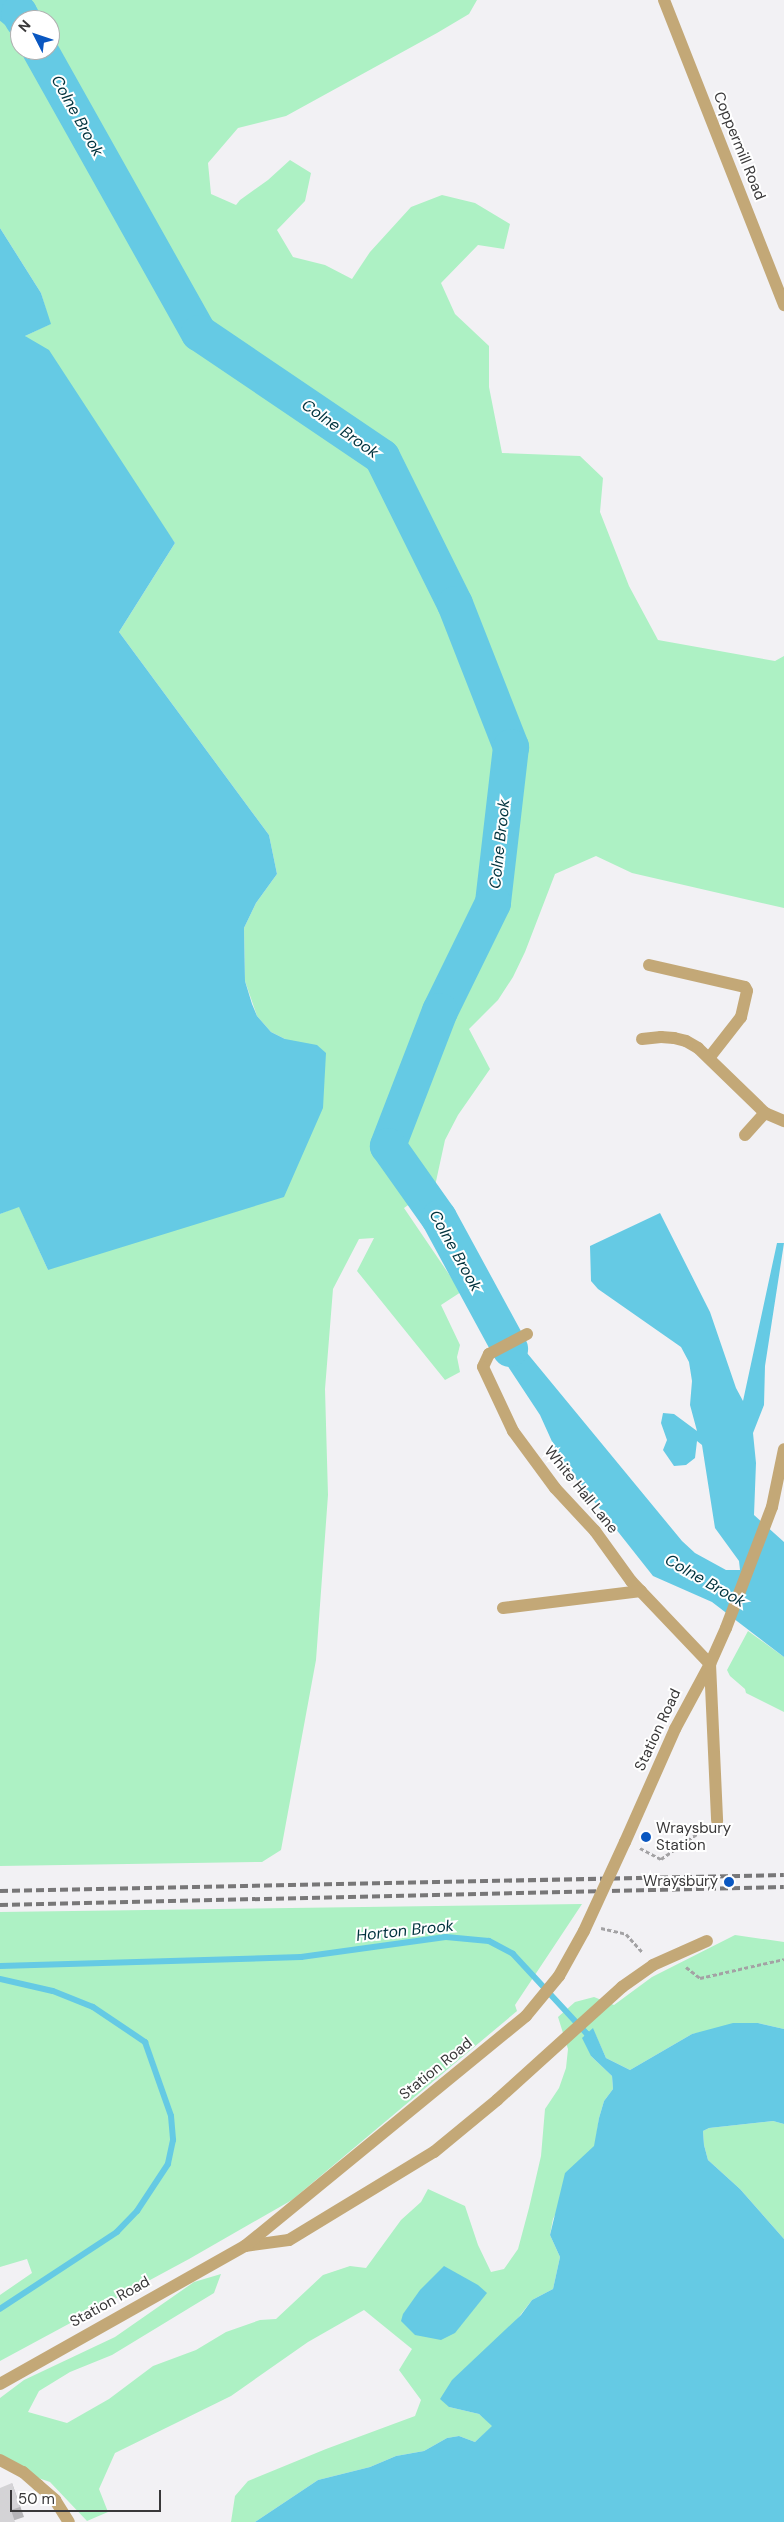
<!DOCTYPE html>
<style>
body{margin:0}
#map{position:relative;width:784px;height:2522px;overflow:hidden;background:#f2f1f4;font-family:"DM Sans",sans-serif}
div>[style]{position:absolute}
.green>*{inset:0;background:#adf1c4}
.water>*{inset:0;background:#65cae4}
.stream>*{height:6px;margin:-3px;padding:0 3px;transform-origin:3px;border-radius:3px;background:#65cae4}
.river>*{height:36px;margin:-18px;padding:0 18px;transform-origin:18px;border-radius:18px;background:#65cae4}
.path>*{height:3px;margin-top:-1.5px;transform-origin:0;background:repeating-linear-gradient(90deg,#a3a2a4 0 4px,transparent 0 6.5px)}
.minor>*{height:12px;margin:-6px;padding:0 6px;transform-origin:6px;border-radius:6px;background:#c3a877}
.rail>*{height:4px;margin-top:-2px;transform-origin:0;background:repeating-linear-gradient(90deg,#787778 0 8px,transparent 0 12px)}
.minor-bridge>*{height:12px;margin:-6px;padding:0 6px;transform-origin:6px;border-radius:6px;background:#c3a877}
.wall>*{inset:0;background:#b6b5b8}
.building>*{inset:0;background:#d4d3d6}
.dots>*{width:14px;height:14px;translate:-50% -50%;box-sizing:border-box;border:2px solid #fff;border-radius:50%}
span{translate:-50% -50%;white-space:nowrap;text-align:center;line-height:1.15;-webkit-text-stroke:4px #fff;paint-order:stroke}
.street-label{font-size:15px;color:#393839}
.poi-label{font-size:15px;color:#393839}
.left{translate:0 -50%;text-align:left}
.right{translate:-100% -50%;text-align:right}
.water-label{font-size:16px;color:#00323d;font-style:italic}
.north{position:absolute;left:10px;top:10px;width:50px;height:50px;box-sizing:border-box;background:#fff;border:1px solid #b0afb0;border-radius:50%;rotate:311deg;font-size:14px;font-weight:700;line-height:20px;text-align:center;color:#393839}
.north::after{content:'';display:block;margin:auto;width:18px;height:22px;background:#0a57c1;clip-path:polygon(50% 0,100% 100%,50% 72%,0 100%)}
.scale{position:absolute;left:10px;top:2490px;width:151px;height:22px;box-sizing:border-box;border:2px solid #393839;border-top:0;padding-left:6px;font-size:15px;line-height:18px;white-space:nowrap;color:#393839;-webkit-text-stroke:4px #fff;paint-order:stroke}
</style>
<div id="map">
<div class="green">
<i style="clip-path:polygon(evenodd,0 0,477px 0,469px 14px,437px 33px,286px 116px,238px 128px,208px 163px,211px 194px,236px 205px,240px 200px,268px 180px,290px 160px,311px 173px,305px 201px,277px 230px,293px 257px,325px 265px,352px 279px,370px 252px,411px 207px,442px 195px,475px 203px,510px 224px,504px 249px,478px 245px,441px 283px,455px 314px,489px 346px,489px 387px,502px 453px,580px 456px,603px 478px,600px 512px,629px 586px,658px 640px,775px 661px,784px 656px,784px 908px,632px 873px,596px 856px,555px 874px,525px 952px,513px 977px,498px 1000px,469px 1029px,490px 1069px,458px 1115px,445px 1140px,435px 1186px,404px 1208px,461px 1292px,441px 1305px,460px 1345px,457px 1357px,460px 1372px,445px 1380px,357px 1271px,374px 1238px,359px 1239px,333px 1289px,325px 1389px,328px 1495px,316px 1660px,281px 1850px,262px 1862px,0 1866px,0 1214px,19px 1206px,48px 1270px,285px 1039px,271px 1032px,257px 1016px,245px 981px,244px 928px,256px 903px,277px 874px,269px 835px,119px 632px,175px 543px,25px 336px,50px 324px,41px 293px,0 228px,0 0,20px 20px,50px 20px,50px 50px,20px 50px,20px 20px)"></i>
<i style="clip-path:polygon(748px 1631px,784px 1657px,784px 1712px,746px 1693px,745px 1689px,730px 1676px,727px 1670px)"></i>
<i style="clip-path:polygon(582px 1904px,515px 2005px,517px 2011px,292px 2200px,189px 2259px,0 2361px,0 2295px,32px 2273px,27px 2259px,0 2267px,0 1912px)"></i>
<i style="clip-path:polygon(735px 1935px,784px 1942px,784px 2029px,758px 2023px,692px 2034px,630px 2070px,606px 2058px,593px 2029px,591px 2056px,612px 2076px,613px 2089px,604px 2101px,599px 2118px,595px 2146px,585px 2156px,553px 2219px,550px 2235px,560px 2257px,553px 2289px,532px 2300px,449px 2407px,479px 2414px,493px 2426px,475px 2442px,459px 2436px,447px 2438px,424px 2451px,396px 2456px,370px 2467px,318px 2480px,255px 2522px,231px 2522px,235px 2496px,248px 2481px,326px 2449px,415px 2416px,421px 2400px,399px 2370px,412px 2349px,364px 2310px,308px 2342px,231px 2396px,115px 2453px,99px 2489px,108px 2512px,87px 2521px,50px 2482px,0 2465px,0 2398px,24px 2380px,115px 2337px,194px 2282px,221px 2274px,214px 2293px,112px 2355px,70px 2372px,39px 2391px,28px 2412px,67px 2423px,109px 2399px,153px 2366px,196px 2350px,226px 2332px,260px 2320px,276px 2319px,323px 2275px,350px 2266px,366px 2268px,401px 2220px,421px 2202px,428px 2189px,465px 2206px,478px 2245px,491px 2272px,504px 2269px,518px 2249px,529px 2208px,541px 2156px,545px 2109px,559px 2088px,566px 2068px,568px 2049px,558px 2017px,575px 2002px,594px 1997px,614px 2005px,652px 1977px)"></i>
<i style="clip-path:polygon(773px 2121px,784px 2124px,784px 2239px,740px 2189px,708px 2160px,704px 2145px,703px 2131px,709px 2128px)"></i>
</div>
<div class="water">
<i style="clip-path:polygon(0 228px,41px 293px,51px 324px,25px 336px,49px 350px,175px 543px,119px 632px,269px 835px,277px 874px,256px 903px,244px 928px,245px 981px,252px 1004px,257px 1016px,271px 1032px,285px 1039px,317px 1045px,326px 1053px,323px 1108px,284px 1197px,48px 1270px,19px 1207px,0 1214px)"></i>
<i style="clip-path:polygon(660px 1213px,710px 1312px,736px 1388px,743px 1401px,777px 1243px,784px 1243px,765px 1366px,764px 1405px,753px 1433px,756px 1463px,754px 1515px,784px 1542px,784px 1657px,712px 1602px,653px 1576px,559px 1457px,540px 1415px,474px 1315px,494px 1298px,513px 1321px,527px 1353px,682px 1541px,695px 1553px,726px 1570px,740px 1570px,739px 1561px,715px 1528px,702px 1445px,697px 1441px,695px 1458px,686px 1465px,674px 1466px,663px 1450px,667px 1440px,661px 1423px,663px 1413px,674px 1414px,697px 1431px,690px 1405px,692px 1381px,689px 1362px,681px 1347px,598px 1289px,591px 1281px,590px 1246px)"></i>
<i style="clip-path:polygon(733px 2023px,758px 2023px,784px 2029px,784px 2124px,773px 2121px,709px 2128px,703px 2131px,704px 2145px,708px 2160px,740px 2189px,784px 2239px,784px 2522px,255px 2522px,318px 2480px,370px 2467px,396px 2456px,424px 2451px,447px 2438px,459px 2436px,475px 2442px,492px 2426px,479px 2414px,449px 2407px,440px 2399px,452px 2380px,521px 2315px,532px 2300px,553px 2289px,560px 2257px,550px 2235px,565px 2173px,594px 2146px,599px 2118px,604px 2101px,613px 2089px,612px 2076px,591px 2056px,582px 2038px,593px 2028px,606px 2058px,630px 2070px,692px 2034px)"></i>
<i style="clip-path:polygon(444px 2266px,478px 2285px,487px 2293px,455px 2333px,441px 2340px,415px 2335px,401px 2321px,403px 2314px,420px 2290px)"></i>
</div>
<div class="stream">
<i style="left:0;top:1966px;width:301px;rotate:-1.7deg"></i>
<i style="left:301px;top:1957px;width:146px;rotate:-7.9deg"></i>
<i style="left:446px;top:1937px;width:43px;rotate:5.3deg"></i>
<i style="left:489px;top:1941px;width:27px;rotate:28deg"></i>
<i style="left:513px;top:1954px;width:109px;rotate:47.2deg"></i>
<i style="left:587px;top:2034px;width:7px;rotate:63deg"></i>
<i style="left:0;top:1979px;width:54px;rotate:12.8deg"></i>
<i style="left:53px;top:1991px;width:43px;rotate:21.8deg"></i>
<i style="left:93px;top:2007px;width:63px;rotate:33.9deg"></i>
<i style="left:145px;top:2042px;width:78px;rotate:70.6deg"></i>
<i style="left:171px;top:2116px;width:24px;rotate:85deg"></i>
<i style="left:173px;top:2140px;width:25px;rotate:102deg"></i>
<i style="left:168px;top:2164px;width:56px;rotate:123.4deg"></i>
<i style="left:137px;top:2211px;width:29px;rotate:134deg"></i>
<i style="left:117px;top:2232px;width:140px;rotate:146.7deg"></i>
</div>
<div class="river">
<i style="left:3px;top:0;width:21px;rotate:39deg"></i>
<i style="left:19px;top:13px;width:8px;rotate:60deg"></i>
<i style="left:40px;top:50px;width:325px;rotate:60.7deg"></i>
<i style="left:199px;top:333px;width:221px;rotate:34.1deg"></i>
<i style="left:382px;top:457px;width:164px;rotate:63.6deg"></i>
<i style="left:455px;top:604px;width:154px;rotate:68.6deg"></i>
<i style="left:511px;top:747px;width:157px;rotate:96.6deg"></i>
<i style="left:493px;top:903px;width:120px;rotate:116.1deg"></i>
<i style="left:440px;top:1011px;width:145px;rotate:111.1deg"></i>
<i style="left:388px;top:1146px;width:88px;rotate:54.7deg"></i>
<i style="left:439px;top:1218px;width:149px;rotate:61.5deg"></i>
</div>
<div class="path">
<i style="left:640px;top:1848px;width:24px;rotate:28deg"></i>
<i style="left:661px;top:1859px;width:52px;rotate:-34.9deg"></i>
<i style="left:601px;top:1928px;width:26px;rotate:13deg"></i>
<i style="left:626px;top:1934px;width:25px;rotate:48deg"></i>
<i style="left:686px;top:1967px;width:18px;rotate:38deg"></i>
<i style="left:700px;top:1978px;width:86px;rotate:-12.7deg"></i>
</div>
<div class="minor">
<i style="left:664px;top:0;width:328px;rotate:68.5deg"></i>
<i style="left:649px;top:965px;width:98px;rotate:12.9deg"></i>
<i style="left:745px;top:987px;width:4px;rotate:63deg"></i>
<i style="left:747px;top:991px;width:27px;rotate:103deg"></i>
<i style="left:741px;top:1017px;width:52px;rotate:128deg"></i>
<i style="left:642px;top:1039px;width:19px;rotate:-6deg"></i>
<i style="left:661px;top:1037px;width:13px;rotate:4deg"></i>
<i style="left:674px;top:1038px;width:12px;rotate:14deg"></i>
<i style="left:686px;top:1041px;width:14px;rotate:30deg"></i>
<i style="left:698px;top:1048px;width:93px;rotate:44.1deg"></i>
<i style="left:765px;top:1113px;width:21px;rotate:23deg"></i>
<i style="left:745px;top:1135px;width:30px;rotate:-48deg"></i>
<i style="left:527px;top:1334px;width:43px;rotate:152.2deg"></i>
<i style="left:489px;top:1354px;width:14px;rotate:115deg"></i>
<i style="left:483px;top:1367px;width:71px;rotate:64.9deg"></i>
<i style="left:513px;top:1431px;width:71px;rotate:53.6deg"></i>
<i style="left:555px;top:1488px;width:59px;rotate:47.1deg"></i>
<i style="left:595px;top:1531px;width:62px;rotate:54.2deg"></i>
<i style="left:631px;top:1581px;width:115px;rotate:46.4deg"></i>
<i style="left:710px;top:1664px;width:157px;rotate:87.4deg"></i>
<i style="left:503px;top:1608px;width:139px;rotate:-7deg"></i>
<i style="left:625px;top:1842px;width:124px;rotate:-66.1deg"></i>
<i style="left:675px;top:1729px;width:74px;rotate:-61.7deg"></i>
<i style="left:710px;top:1664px;width:39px;rotate:-66deg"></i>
<i style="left:726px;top:1628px;width:129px;rotate:-69.2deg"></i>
<i style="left:772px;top:1507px;width:59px;rotate:-78.3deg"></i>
<i style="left:245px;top:2246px;width:44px;rotate:-7.8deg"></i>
<i style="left:289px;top:2240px;width:170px;rotate:-31.3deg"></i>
<i style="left:434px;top:2152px;width:82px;rotate:-39.5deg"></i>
<i style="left:497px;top:2100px;width:169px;rotate:-42.1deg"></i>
<i style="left:622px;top:1987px;width:38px;rotate:-35deg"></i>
<i style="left:653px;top:1965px;width:59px;rotate:-24deg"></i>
<i style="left:0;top:2384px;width:281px;rotate:-29.4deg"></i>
<i style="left:245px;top:2246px;width:363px;rotate:-39.3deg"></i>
<i style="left:526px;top:2016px;width:52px;rotate:-50.5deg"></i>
<i style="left:559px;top:1976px;width:51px;rotate:-60.9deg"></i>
<i style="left:0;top:2460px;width:26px;rotate:28deg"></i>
<i style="left:23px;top:2472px;width:20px;rotate:41deg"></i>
<i style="left:38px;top:2485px;width:23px;rotate:41deg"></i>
<i style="left:55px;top:2500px;width:26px;rotate:58deg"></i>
</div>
<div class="rail">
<i style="left:0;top:1891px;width:784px;rotate:-1.17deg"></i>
<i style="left:0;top:1905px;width:784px;rotate:-1.32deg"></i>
</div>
<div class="minor-bridge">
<i style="left:584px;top:1931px;width:98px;rotate:-65.3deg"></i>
</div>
<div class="wall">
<i style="clip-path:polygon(12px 2483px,24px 2517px,15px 2520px,0 2522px)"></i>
</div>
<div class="building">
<i style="clip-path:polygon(12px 2483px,20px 2507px,11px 2510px,15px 2522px,0 2522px,0 2488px)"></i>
</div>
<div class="dots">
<i style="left:646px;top:1837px;background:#0a57c1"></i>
<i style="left:729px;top:1882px;background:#0a57c1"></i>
</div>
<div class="street-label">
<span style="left:739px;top:146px;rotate:68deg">Coppermill Road</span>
<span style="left:581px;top:1490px;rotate:51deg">White Hall Lane</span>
<span style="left:658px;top:1730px;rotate:-65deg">Station Road</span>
<span style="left:436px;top:2069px;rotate:-39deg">Station Road</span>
<span style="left:110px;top:2302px;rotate:-29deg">Station Road</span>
</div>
<div class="poi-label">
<span class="left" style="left:656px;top:1837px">Wraysbury<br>Station</span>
<span class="right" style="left:718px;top:1882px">Wraysbury</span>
</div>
<div class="water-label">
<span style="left:77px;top:116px;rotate:61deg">Colne Brook</span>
<span style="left:340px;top:429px;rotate:35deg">Colne Brook</span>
<span style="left:500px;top:844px;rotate:-84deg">Colne Brook</span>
<span style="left:455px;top:1251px;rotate:61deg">Colne Brook</span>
<span style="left:705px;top:1581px;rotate:30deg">Colne Brook</span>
<span style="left:405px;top:1931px;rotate:-6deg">Horton Brook</span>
</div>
<div class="north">N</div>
<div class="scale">50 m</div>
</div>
